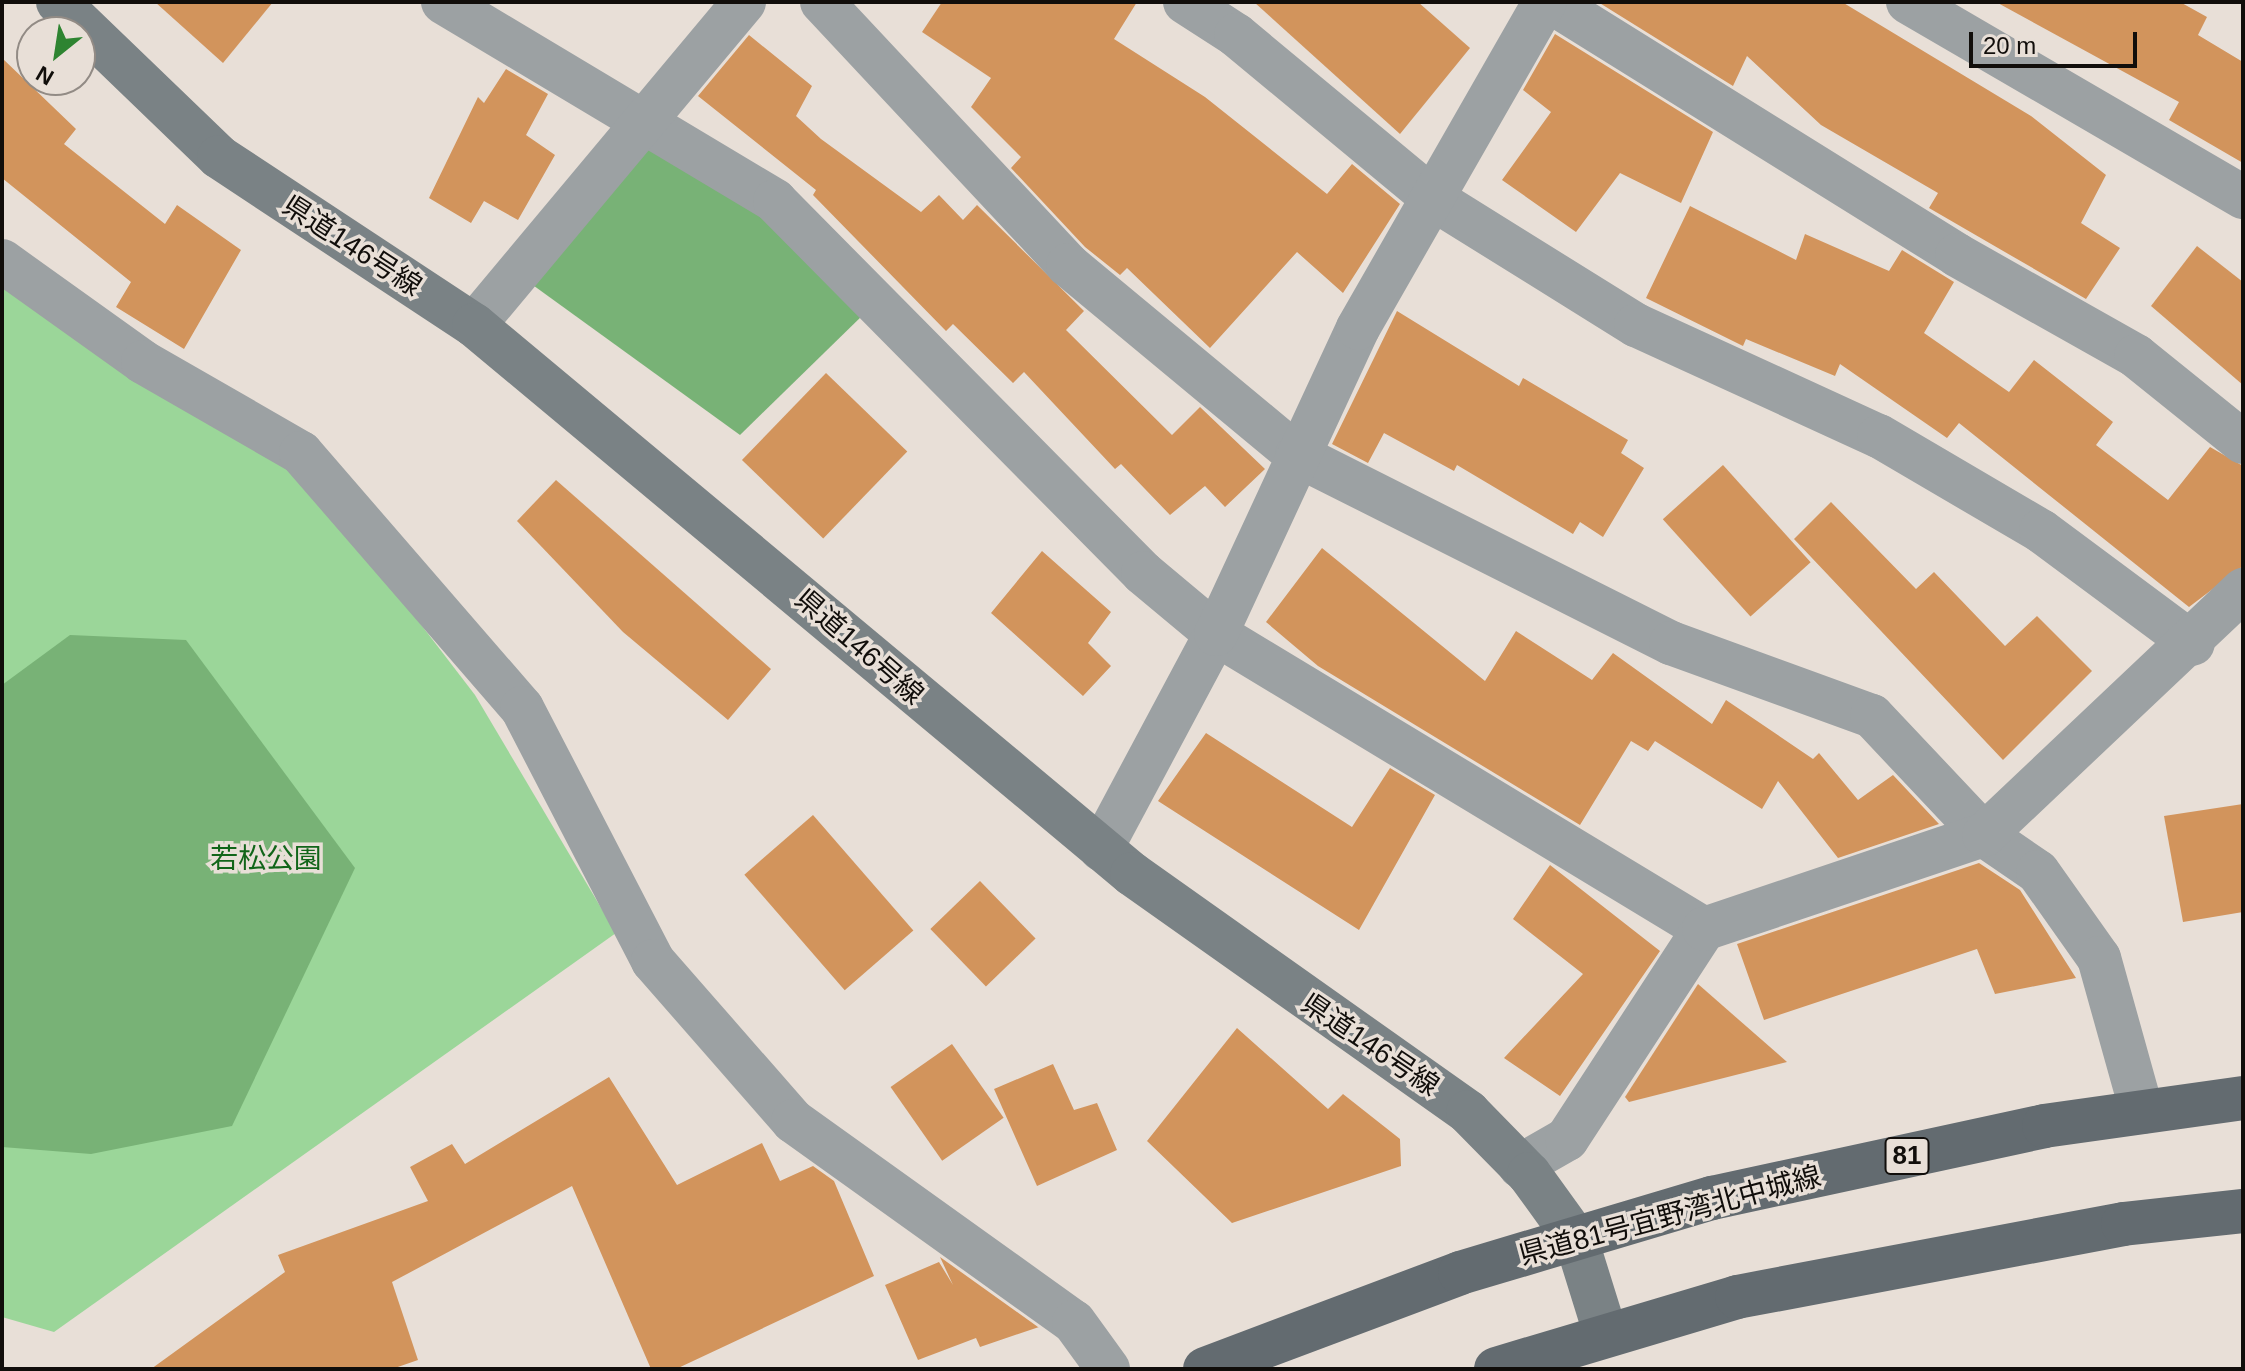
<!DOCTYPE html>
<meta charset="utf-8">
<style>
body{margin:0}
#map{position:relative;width:2245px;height:1371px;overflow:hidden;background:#e8dfd7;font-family:Arial,"Noto Sans JP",sans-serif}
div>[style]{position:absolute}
.green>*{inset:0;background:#9bd699}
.forest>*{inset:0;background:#78b276}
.building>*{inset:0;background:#d2945c;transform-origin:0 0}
.street>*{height:44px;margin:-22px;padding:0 22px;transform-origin:22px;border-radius:22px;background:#9ca1a3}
.secondary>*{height:44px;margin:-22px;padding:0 22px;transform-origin:22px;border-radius:22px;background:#7a8285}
.primary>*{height:44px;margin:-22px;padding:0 22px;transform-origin:22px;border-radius:22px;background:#636b70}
span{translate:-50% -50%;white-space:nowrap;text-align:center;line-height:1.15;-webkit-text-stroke:7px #e8dfd7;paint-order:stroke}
.shield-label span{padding:2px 6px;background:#e8dfd7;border:2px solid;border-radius:6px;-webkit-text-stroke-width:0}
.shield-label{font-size:26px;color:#110e0b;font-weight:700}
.street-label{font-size:28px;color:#110e0b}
.park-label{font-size:28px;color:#116519}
.frame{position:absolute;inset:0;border:4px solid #110e0b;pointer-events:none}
.north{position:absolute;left:16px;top:16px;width:80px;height:80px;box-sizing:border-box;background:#e8dfd7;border:2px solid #928b85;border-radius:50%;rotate:210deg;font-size:22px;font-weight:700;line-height:32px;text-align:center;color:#110e0b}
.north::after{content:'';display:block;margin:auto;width:28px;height:36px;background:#2e8431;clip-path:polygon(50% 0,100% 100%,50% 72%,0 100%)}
.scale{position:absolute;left:1969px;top:32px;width:168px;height:36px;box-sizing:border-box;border:4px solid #110e0b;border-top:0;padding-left:10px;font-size:24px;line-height:28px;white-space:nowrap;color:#110e0b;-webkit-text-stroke:6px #e8dfd7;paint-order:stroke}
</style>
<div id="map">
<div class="green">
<i style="clip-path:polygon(2px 284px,307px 476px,475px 695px,616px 933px,54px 1332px,2px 1317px)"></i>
</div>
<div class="forest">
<i style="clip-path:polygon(645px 136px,770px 212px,865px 313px,740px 435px,530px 283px)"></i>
<i style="clip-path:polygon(70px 635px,186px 640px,355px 868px,232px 1126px,91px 1154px,2px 1147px,2px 685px)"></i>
</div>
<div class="building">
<i style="clip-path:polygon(155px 2px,273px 2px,223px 63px)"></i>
<i style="clip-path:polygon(942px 2px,1137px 2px,1114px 39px,1205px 97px,1327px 194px,1352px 164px,1400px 204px,1343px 293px,1297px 252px,1210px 348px,1127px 268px,1120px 275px,1085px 247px,1011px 168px,1021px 157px,971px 107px,991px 78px,922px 32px)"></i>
<i style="clip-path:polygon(1254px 2px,1418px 2px,1470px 48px,1400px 134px)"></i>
<i style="clip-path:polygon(1598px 2px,1842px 2px,2031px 116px,2106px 175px,2081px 223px,2120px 248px,2086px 299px,1929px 208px,1938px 193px,1821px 125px,1747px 56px,1733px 86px)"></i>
<i style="clip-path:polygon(1996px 2px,2180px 2px,2207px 17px,2198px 35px,2243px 62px,2243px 163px,2169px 120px,2179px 102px)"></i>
<i style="clip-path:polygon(1555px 34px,1713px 132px,1681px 203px,1620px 173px,1576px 232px,1502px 180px,1551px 112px,1523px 90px)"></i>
<i style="clip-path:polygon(749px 35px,812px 86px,796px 116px,821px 139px,921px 212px,939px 195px,963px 220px,977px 205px,1084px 311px,1066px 330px,1172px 435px,1200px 407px,1265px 469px,1225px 507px,1205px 486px,1170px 515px,1121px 464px,1115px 469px,1024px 372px,1013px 383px,953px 324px,946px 331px,813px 195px,816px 190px,698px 96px)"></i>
<i style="clip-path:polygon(2px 58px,76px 129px,64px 144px,165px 224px,177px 205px,241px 250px,184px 349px,116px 307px,131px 282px,2px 178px)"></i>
<i style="clip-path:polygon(506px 69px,548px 94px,526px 135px,555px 155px,518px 220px,484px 201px,471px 223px,429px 198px,478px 97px,484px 103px)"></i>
<i style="clip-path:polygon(1690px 206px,1796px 260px,1805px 234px,1889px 271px,1902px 250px,1954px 282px,1924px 333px,2009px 392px,2034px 360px,2113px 422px,2096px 445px,2168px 500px,2210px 447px,2243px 466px,2243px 566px,2189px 607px,1959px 423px,1947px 438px,1840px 364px,1835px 376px,1746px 339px,1743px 346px,1646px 298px)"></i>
<i style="clip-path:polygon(2197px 246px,2243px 282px,2243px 385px,2151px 306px)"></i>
<i style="clip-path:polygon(1397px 311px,1519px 386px,1523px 378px,1628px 440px,1621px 453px,1644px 468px,1603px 537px,1580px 522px,1573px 534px,1457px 465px,1454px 471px,1384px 433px,1368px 463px,1332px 444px)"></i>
<i style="left:826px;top:373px;width:113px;height:121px;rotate:44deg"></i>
<i style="left:1723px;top:465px;width:131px;height:81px;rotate:48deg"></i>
<i style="clip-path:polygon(556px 480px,771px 669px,728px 720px,623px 632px,517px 521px)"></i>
<i style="clip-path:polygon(1831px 502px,1916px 589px,1934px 572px,2005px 646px,2037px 616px,2092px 671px,2003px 760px,1794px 539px)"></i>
<i style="clip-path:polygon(1322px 548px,1485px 681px,1516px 631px,1592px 680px,1613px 653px,1712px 724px,1726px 700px,1813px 759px,1819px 753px,1858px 800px,1893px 775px,1939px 824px,1838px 858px,1778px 781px,1762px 809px,1655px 741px,1648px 751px,1631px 741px,1580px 825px,1318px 666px,1266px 622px)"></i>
<i style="clip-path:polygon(1042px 551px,1111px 612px,1088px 643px,1111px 666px,1083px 696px,991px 613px)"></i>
<i style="clip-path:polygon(1206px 733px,1352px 827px,1390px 768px,1435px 795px,1359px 930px,1158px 801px)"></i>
<i style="clip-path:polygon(2243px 804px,2243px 912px,2183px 922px,2164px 816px)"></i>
<i style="left:813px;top:815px;width:153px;height:91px;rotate:49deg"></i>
<i style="clip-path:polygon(1979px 863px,2020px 890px,2076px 978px,1995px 994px,1977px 949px,1764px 1020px,1737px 944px)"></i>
<i style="clip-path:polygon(1550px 865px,1660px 951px,1560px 1096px,1504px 1058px,1583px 974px,1513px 919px)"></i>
<i style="left:980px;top:881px;width:80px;height:69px;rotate:46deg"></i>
<i style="clip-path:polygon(1698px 984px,1787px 1062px,1629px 1102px,1625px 1097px)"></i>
<i style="clip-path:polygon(1237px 1028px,1328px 1109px,1343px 1094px,1400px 1139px,1401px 1166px,1232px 1223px,1147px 1141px)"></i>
<i style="left:952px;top:1044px;width:90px;height:75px;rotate:55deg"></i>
<i style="clip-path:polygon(1053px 1064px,1074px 1110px,1097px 1103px,1117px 1150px,1037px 1186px,994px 1089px)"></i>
<i style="clip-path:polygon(609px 1077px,677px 1185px,762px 1143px,780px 1181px,813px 1166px,834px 1181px,874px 1276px,676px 1369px,651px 1369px,572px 1186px,392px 1282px,418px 1360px,392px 1369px,151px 1369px,285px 1272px,278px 1255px,428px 1201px,410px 1167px,452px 1144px,465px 1164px)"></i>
<i style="clip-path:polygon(940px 1257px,1038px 1327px,1039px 1327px,980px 1347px,976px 1338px,918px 1360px,885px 1285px,939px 1262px,953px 1285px)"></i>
</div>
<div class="street">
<i style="left:443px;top:2px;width:387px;rotate:30.9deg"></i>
<i style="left:775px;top:201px;width:523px;rotate:45.31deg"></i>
<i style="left:1143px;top:573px;width:95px;rotate:39.9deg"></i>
<i style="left:1216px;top:634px;width:570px;rotate:31.15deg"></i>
<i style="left:822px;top:2px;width:360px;rotate:46.9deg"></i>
<i style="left:1068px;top:265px;width:298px;rotate:39.7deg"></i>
<i style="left:1297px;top:455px;width:419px;rotate:26.7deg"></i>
<i style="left:1671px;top:643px;width:214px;rotate:20deg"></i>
<i style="left:1872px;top:716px;width:163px;rotate:46.7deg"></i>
<i style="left:1984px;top:835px;width:65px;rotate:34.4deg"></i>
<i style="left:2038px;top:872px;width:105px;rotate:54.7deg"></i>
<i style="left:2099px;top:958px;width:160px;rotate:74.4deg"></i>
<i style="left:1185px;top:2px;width:61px;rotate:32.9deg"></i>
<i style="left:1236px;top:35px;width:259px;rotate:39.7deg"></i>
<i style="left:1435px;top:200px;width:237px;rotate:31.9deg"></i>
<i style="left:1636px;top:325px;width:267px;rotate:24.6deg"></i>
<i style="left:1879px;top:436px;width:188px;rotate:30.4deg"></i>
<i style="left:2041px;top:531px;width:189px;rotate:36.6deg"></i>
<i style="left:1551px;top:2px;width:478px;rotate:31.9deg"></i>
<i style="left:1957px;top:255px;width:206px;rotate:29.4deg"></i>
<i style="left:2136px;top:356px;width:137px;rotate:38.8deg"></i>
<i style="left:1908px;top:2px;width:388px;rotate:30.2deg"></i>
<i style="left:2px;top:261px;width:173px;rotate:35.6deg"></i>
<i style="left:143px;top:362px;width:182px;rotate:29.9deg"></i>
<i style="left:301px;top:453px;width:337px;rotate:49.1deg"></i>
<i style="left:522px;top:708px;width:285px;rotate:62.6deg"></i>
<i style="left:653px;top:961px;width:213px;rotate:48.8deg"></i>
<i style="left:793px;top:1121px;width:345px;rotate:35.6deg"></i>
<i style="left:1074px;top:1322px;width:58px;rotate:54.1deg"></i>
<i style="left:474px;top:325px;width:421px;rotate:-50.1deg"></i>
<i style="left:1101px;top:849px;width:244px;rotate:-61.9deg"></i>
<i style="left:1216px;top:634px;width:337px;rotate:-65.1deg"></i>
<i style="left:1358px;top:328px;width:376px;rotate:-60.2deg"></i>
<i style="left:1520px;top:1166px;width:54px;rotate:-29.9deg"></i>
<i style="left:1567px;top:1139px;width:251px;rotate:-56.9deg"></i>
<i style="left:1704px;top:929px;width:295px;rotate:-18.6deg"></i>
<i style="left:1984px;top:835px;width:357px;rotate:-43.4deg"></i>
</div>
<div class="secondary">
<i style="left:58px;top:2px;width:223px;rotate:43.9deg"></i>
<i style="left:219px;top:157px;width:305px;rotate:33.4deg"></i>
<i style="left:474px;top:325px;width:857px;rotate:39.84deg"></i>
<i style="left:1132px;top:874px;width:412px;rotate:35.3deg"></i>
<i style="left:1468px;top:1112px;width:87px;rotate:45.5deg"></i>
<i style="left:1529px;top:1174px;width:80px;rotate:54.1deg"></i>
<i style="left:1576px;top:1239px;width:97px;rotate:72.7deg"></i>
</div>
<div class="primary">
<i style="left:1205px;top:1369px;width:272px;rotate:-20.6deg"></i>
<i style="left:1460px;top:1273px;width:263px;rotate:-16.6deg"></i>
<i style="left:1712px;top:1198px;width:340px;rotate:-12.2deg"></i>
<i style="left:2044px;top:1126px;width:201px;rotate:-8deg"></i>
<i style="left:1496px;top:1369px;width:252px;rotate:-16.6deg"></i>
<i style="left:1737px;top:1297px;width:393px;rotate:-10.7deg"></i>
<i style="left:2123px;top:1224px;width:121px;rotate:-6.2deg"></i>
</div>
<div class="shield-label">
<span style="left:1907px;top:1156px">81</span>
</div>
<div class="street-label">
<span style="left:352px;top:246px;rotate:33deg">県道146号線</span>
<span style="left:859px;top:647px;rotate:41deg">県道146号線</span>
<span style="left:1370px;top:1045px;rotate:34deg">県道146号線</span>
<span style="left:1670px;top:1216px;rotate:-15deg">県道81号宜野湾北中城線</span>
</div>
<div class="park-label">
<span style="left:266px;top:859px">若松公園</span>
</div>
<div class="frame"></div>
<div class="north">N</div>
<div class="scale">20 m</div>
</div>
